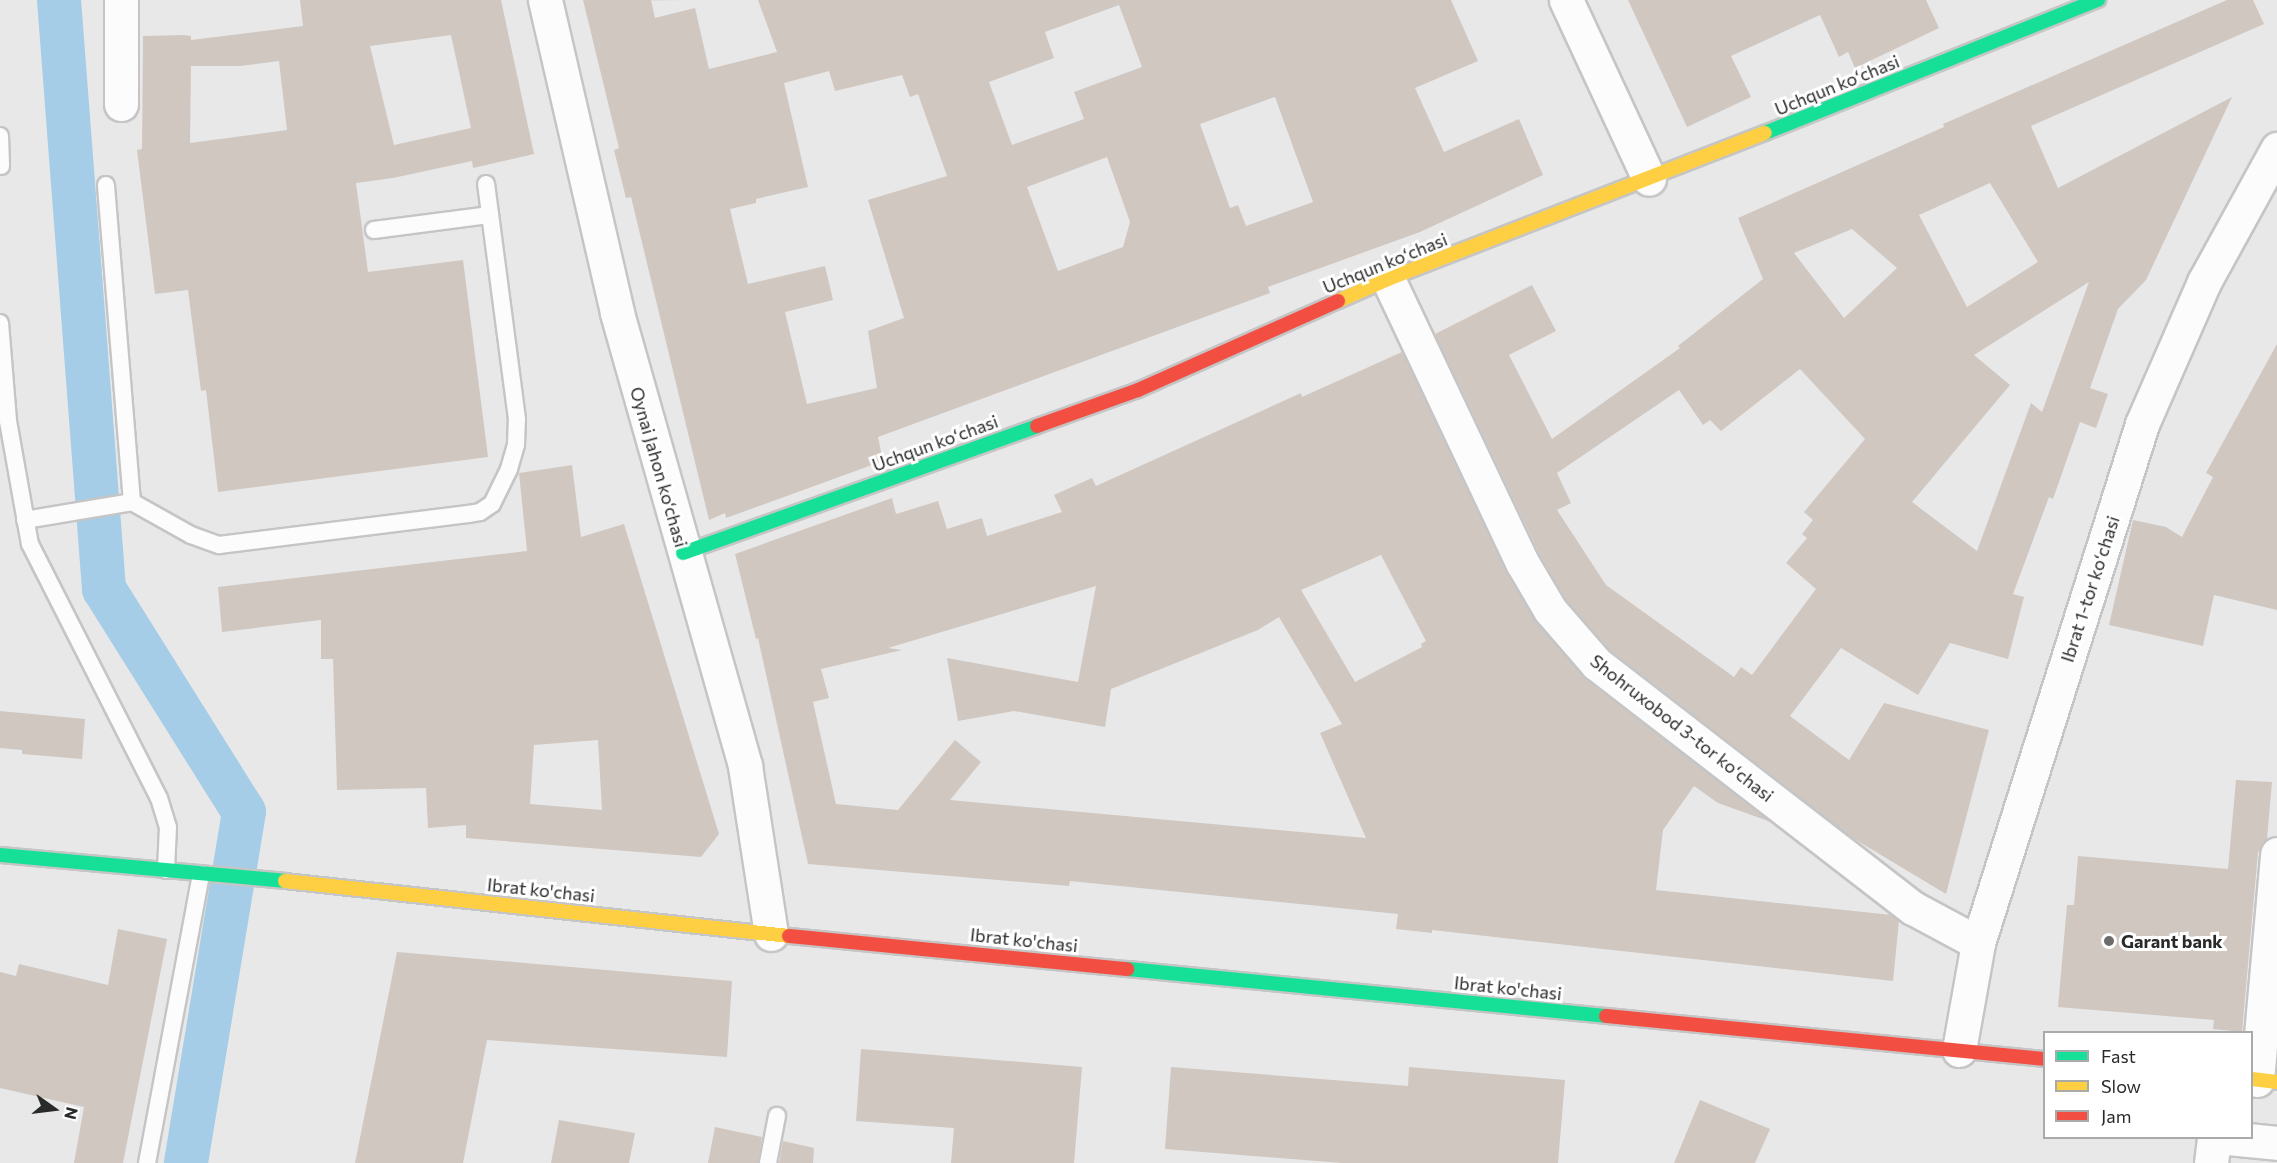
<!DOCTYPE html>
<meta charset="utf-8">
<style>
body{margin:0}
#map{position:relative;width:2277px;height:1163px;overflow:hidden;background:#e8e8e9;font-family:Commissioner,sans-serif}
div>[style]{position:absolute}
.canal>*{height:44px;margin:-22px;padding:0 22px;transform-origin:22px;border-radius:22px;background:#a6cde7}
.building>*{inset:0;background:#d0c7c0}
.roads{filter:drop-shadow(2px 0 #c5c5c6) drop-shadow(-2px 0 #c5c5c6) drop-shadow(0 2px #c5c5c6) drop-shadow(0 -2px #c5c5c6)}
.lane>*{height:16px;margin:-8px;padding:0 8px;transform-origin:8px;border-radius:8px;background:#fcfcfc}
.street>*{height:33px;margin:-16.5px;padding:0 16.5px;transform-origin:16.5px;border-radius:16.5px;background:#fcfcfc}
.fast>*{height:14px;margin:-7px;padding:0 7px;transform-origin:7px;border-radius:7px;background:#16e098}
.slow>*{height:14px;margin:-7px;padding:0 7px;transform-origin:7px;border-radius:7px;background:#ffcf43}
.jam>*{height:14px;margin:-7px;padding:0 7px;transform-origin:7px;border-radius:7px;background:#f24e42}
.dots>*{width:16px;height:16px;translate:-50% -50%;box-sizing:border-box;border:3px solid #fff;border-radius:50%}
span{translate:-50% -50%;white-space:nowrap;text-align:center;line-height:1.15;-webkit-text-stroke:6px #fff;paint-order:stroke}
.street-label{font-size:18px;color:#292a2a}
.poi-label{font-size:18px;color:#292a2a;font-weight:700}
.left{translate:0 -50%;text-align:left}
.legend{position:absolute;left:2043px;top:1031px;width:210px;height:108px;box-sizing:border-box;background:#fff;border:2px solid #a9aaaa;margin:0;padding:8px 10px;list-style:none;font-size:18px;color:#292a2a}
.legend li{display:flex;align-items:center;gap:12px;height:30px}
.legend b{width:30px;border:2px solid #a9aaaa}
.north{position:absolute;left:24px;top:1079px;width:60px;height:60px;-webkit-text-stroke:4px #fff;paint-order:stroke;rotate:104deg;font-size:16px;font-weight:700;line-height:24px;text-align:center;color:#292a2a}
.north::after{content:'';display:block;margin:auto;width:21px;height:27px;background:#292a2a;clip-path:polygon(50% 0,100% 100%,50% 72%,0 100%)}
</style>
<div id="map">
<div class="canal">
<i style="left:59px;top:0;width:591px;rotate:85.63deg"></i>
<i style="left:104px;top:589px;width:263px;rotate:57.9deg"></i>
<i style="left:244px;top:812px;width:356px;rotate:99.4deg"></i>
</div>
<div class="building">
<i style="clip-path:polygon(evenodd,300px 0,501px 0,534px 154px,473px 168px,472px 161px,393px 178px,356px 183px,368px 272px,463px 260px,488px 457px,218px 492px,206px 390px,201px 391px,188px 290px,155px 294px,137px 150px,142px 149px,143px 36px,184px 35px,191px 36px,191px 40px,303px 26px,300px 0,451px 35px,471px 128px,394px 145px,370px 46px,451px 35px,300px 0,279px 61px,287px 130px,190px 143px,191px 66px,240px 66px,279px 61px)"></i>
<i style="clip-path:polygon(evenodd,583px 0,651px 0,655px 18px,695px 8px,709px 69px,777px 52px,758px 0,1451px 0,1478px 61px,1415px 88px,1444px 152px,1519px 119px,1543px 175px,1420px 232px,1268px 287px,1270px 293px,878px 437px,883px 461px,726px 518px,725px 513px,709px 520px,631px 197px,626px 198px,614px 150px,619px 148px,583px 0,1119px 5px,1142px 67px,1074px 92px,1084px 119px,1012px 145px,989px 82px,1054px 58px,1045px 32px,1119px 5px,583px 0,829px 71px,835px 91px,902px 75px,910px 97px,918px 94px,947px 176px,868px 200px,904px 318px,868px 331px,877px 388px,807px 404px,785px 312px,833px 300px,825px 266px,748px 284px,730px 209px,756px 203px,756px 199px,808px 187px,784px 83px,829px 71px,583px 0,1275px 97px,1313px 202px,1246px 226px,1238px 205px,1230px 208px,1200px 124px,1275px 97px,583px 0,1107px 157px,1130px 222px,1123px 247px,1058px 271px,1027px 187px,1107px 157px)"></i>
<i style="clip-path:polygon(1628px 0,1926px 0,1939px 28px,1855px 68px,1848px 52px,1839px 57px,1820px 15px,1731px 56px,1751px 97px,1687px 127px)"></i>
<i style="clip-path:polygon(evenodd,2227px 0,2253px 0,2264px 24px,2031px 126px,2058px 188px,2232px 97px,2146px 280px,2118px 309px,2090px 388px,2108px 394px,2096px 428px,2080px 422px,2053px 499px,2049px 497px,2013px 594px,2024px 597px,2008px 659px,1950px 643px,1918px 695px,1841px 648px,1790px 716px,1849px 760px,1884px 703px,1989px 730px,1946px 894px,1851px 837px,1610px 650px,1565px 599px,1540px 555px,1435px 334px,1532px 285px,1556px 331px,1509px 355px,1552px 439px,1680px 348px,1678px 346px,1763px 279px,1738px 218px,1944px 127px,1943px 124px,2227px 0,1990px 183px,2038px 262px,1967px 307px,1919px 215px,1990px 183px,2227px 0,1852px 229px,1897px 268px,1844px 318px,1794px 253px,1852px 229px,2227px 0,2089px 282px,2042px 412px,2031px 403px,1977px 551px,1912px 502px,2010px 385px,1974px 355px,2089px 282px,2227px 0,1800px 369px,1865px 439px,1804px 512px,1813px 520px,1802px 534px,1807px 538px,1786px 563px,1816px 589px,1752px 675px,1741px 667px,1734px 677px,1606px 585px,1557px 510px,1571px 503px,1557px 473px,1679px 390px,1703px 425px,1710px 420px,1721px 431px,1800px 369px)"></i>
<i style="clip-path:polygon(2277px 344px,2277px 610px,2214px 595px,2203px 646px,2109px 625px,2133px 520px,2166px 527px,2182px 537px,2213px 477px,2206px 473px)"></i>
<i style="clip-path:polygon(evenodd,1402px 352px,1506px 572px,1536px 622px,1585px 679px,1771px 822px,1718px 803px,1694px 786px,1663px 830px,1656px 890px,1892px 915px,1899px 921px,1893px 981px,1432px 930px,1432px 933px,1396px 929px,1398px 914px,1070px 881px,1069px 886px,808px 864px,758px 638px,756px 639px,735px 554px,892px 498px,896px 514px,938px 501px,947px 529px,982px 518px,987px 536px,1062px 512px,1054px 495px,1092px 478px,1096px 486px,1301px 393px,1302px 397px,1402px 352px,1381px 555px,1426px 641px,1421px 644px,1422px 647px,1355px 682px,1301px 590px,1381px 555px,1402px 352px,1096px 586px,1078px 682px,947px 658px,958px 721px,1014px 711px,1105px 727px,1111px 689px,1258px 630px,1279px 617px,1342px 724px,1320px 733px,1366px 838px,950px 800px,981px 762px,955px 740px,898px 810px,836px 804px,813px 702px,829px 698px,821px 669px,902px 650px,888px 648px,1096px 586px)"></i>
<i style="clip-path:polygon(evenodd,572px 465px,581px 537px,624px 524px,719px 834px,701px 857px,466px 838px,466px 825px,428px 828px,426px 788px,337px 790px,333px 659px,321px 659px,321px 620px,222px 632px,218px 587px,527px 551px,519px 473px,572px 465px,598px 740px,602px 810px,530px 804px,534px 745px,598px 740px)"></i>
<i style="clip-path:polygon(0 711px,85px 719px,82px 759px,22px 754px,22px 750px,0 748px)"></i>
<i style="clip-path:polygon(2236px 780px,2272px 782px,2267px 839px,2258px 852px,2242px 1032px,2213px 1029px,2214px 1020px,2058px 1007px,2067px 905px,2074px 905px,2078px 856px,2228px 869px)"></i>
<i style="clip-path:polygon(118px 929px,167px 939px,123px 1163px,74px 1163px,84px 1107px,0 1088px,0 972px,16px 976px,19px 964px,108px 985px)"></i>
<i style="clip-path:polygon(397px 952px,732px 981px,727px 1057px,487px 1040px,463px 1163px,355px 1163px)"></i>
<i style="clip-path:polygon(861px 1049px,1082px 1067px,1074px 1163px,951px 1163px,954px 1128px,856px 1121px)"></i>
<i style="clip-path:polygon(1171px 1067px,1408px 1086px,1409px 1067px,1565px 1080px,1558px 1163px,1342px 1163px,1165px 1149px)"></i>
<i style="clip-path:polygon(1700px 1100px,1770px 1129px,1755px 1163px,1674px 1163px)"></i>
<i style="clip-path:polygon(559px 1120px,635px 1133px,629px 1163px,551px 1163px)"></i>
<i style="clip-path:polygon(715px 1127px,762px 1137px,758px 1163px,708px 1163px)"></i>
<i style="clip-path:polygon(783px 1141px,814px 1148px,813px 1163px,779px 1163px)"></i>
</div>
<div class="roads">
<div class="lane">
<i style="left:0;top:136px;width:30px;rotate:88deg"></i>
<i style="left:374px;top:230px;width:117px;rotate:-7.4deg"></i>
<i style="left:0;top:323px;width:98px;rotate:85.3deg"></i>
<i style="left:8px;top:421px;width:125px;rotate:79.9deg"></i>
<i style="left:30px;top:544px;width:285px;rotate:63.1deg"></i>
<i style="left:159px;top:798px;width:30px;rotate:73deg"></i>
<i style="left:168px;top:827px;width:43px;rotate:92.7deg"></i>
<i style="left:132px;top:502px;width:68px;rotate:29.2deg"></i>
<i style="left:191px;top:535px;width:30px;rotate:20deg"></i>
<i style="left:219px;top:545px;width:251px;rotate:-7.1deg"></i>
<i style="left:468px;top:514px;width:12px;rotate:-9deg"></i>
<i style="left:480px;top:512px;width:14px;rotate:-34deg"></i>
<i style="left:492px;top:504px;width:39px;rotate:-64deg"></i>
<i style="left:509px;top:469px;width:25px;rotate:-74deg"></i>
<i style="left:516px;top:445px;width:26px;rotate:-88deg"></i>
<i style="left:517px;top:419px;width:237px;rotate:-97.5deg"></i>
<i style="left:25px;top:520px;width:109px;rotate:-9.5deg"></i>
<i style="left:132px;top:502px;width:318px;rotate:-94.7deg"></i>
<i style="left:147px;top:1163px;width:294px;rotate:-79.4deg"></i>
<i style="left:768px;top:1163px;width:48px;rotate:-79.2deg"></i>
</div>
<div class="street">
<i style="left:121px;top:0;width:104px;rotate:90deg"></i>
<i style="left:545px;top:0;width:321px;rotate:77deg"></i>
<i style="left:617px;top:313px;width:471px;rotate:74.2deg"></i>
<i style="left:745px;top:766px;width:170px;rotate:81.2deg"></i>
<i style="left:1566px;top:0;width:197px;rotate:65.1deg"></i>
<i style="left:1388px;top:279px;width:315px;rotate:64.7deg"></i>
<i style="left:1523px;top:564px;width:53px;rotate:59.6deg"></i>
<i style="left:1550px;top:610px;width:72px;rotate:49deg"></i>
<i style="left:1597px;top:664px;width:399px;rotate:37.7deg"></i>
<i style="left:1913px;top:908px;width:74px;rotate:28.3deg"></i>
<i style="left:1959px;top:1050px;width:109px;rotate:-79.9deg"></i>
<i style="left:1978px;top:943px;width:544px;rotate:-72.46deg"></i>
<i style="left:2142px;top:424px;width:155px;rotate:-66.4deg"></i>
<i style="left:2204px;top:282px;width:152px;rotate:-61.2deg"></i>
<i style="left:2257px;top:1080px;width:227px;rotate:-84.9deg"></i>
<i style="left:2228px;top:1138px;width:49px;rotate:5.8deg"></i>
<i style="left:2211px;top:1163px;width:25px;rotate:-83deg"></i>
</div>
<div class="fast">
<i style="left:1765px;top:133px;width:359px;rotate:-21.8deg"></i>
<i style="left:683px;top:553px;width:376px;rotate:-19.7deg"></i>
<i style="left:0;top:855px;width:286px;rotate:5.2deg"></i>
<i style="left:1127px;top:969px;width:481px;rotate:5.6deg"></i>
</div>
<div class="slow">
<i style="left:1338px;top:301px;width:55px;rotate:-23.7deg"></i>
<i style="left:1388px;top:279px;width:404px;rotate:-21.2deg"></i>
<i style="left:285px;top:881px;width:507px;rotate:6.23deg"></i>
<i style="left:2252px;top:1079px;width:25px;rotate:7deg"></i>
</div>
<div class="jam">
<i style="left:1037px;top:426px;width:107px;rotate:-19.6deg"></i>
<i style="left:1138px;top:390px;width:219px;rotate:-24deg"></i>
<i style="left:789px;top:936px;width:340px;rotate:5.6deg"></i>
<i style="left:1606px;top:1016px;width:440px;rotate:5.6deg"></i>
</div>
</div>
<div class="dots">
<i style="left:2109px;top:941px;background:#6c6c6d"></i>
</div>
<div class="street-label">
<span style="left:1837px;top:85px;rotate:-22deg">Uchqun koʻchasi</span>
<span style="left:1385px;top:263px;rotate:-22deg">Uchqun koʻchasi</span>
<span style="left:935px;top:443px;rotate:-20deg">Uchqun koʻchasi</span>
<span style="left:659px;top:467px;rotate:74deg">Oynai Jahon ko‘chasi</span>
<span style="left:2090px;top:589px;rotate:-72deg">Ibrat 1-tor koʻchasi</span>
<span style="left:1682px;top:728px;rotate:38deg">Shohruxobod 3-tor koʻchasi</span>
<span style="left:541px;top:890px;rotate:6deg">Ibrat ko'chasi</span>
<span style="left:1024px;top:940px;rotate:6deg">Ibrat ko'chasi</span>
<span style="left:1508px;top:988px;rotate:6deg">Ibrat ko'chasi</span>
</div>
<div class="poi-label">
<span class="left" style="left:2121px;top:941px">Garant bank</span>
</div>
<ul class="legend">
<li><b style="height:8px;background:#16e098"></b>Fast</li>
<li><b style="height:8px;background:#ffcf43"></b>Slow</li>
<li><b style="height:8px;background:#f24e42"></b>Jam</li>
</ul>
<div class="north">N</div>
</div>
